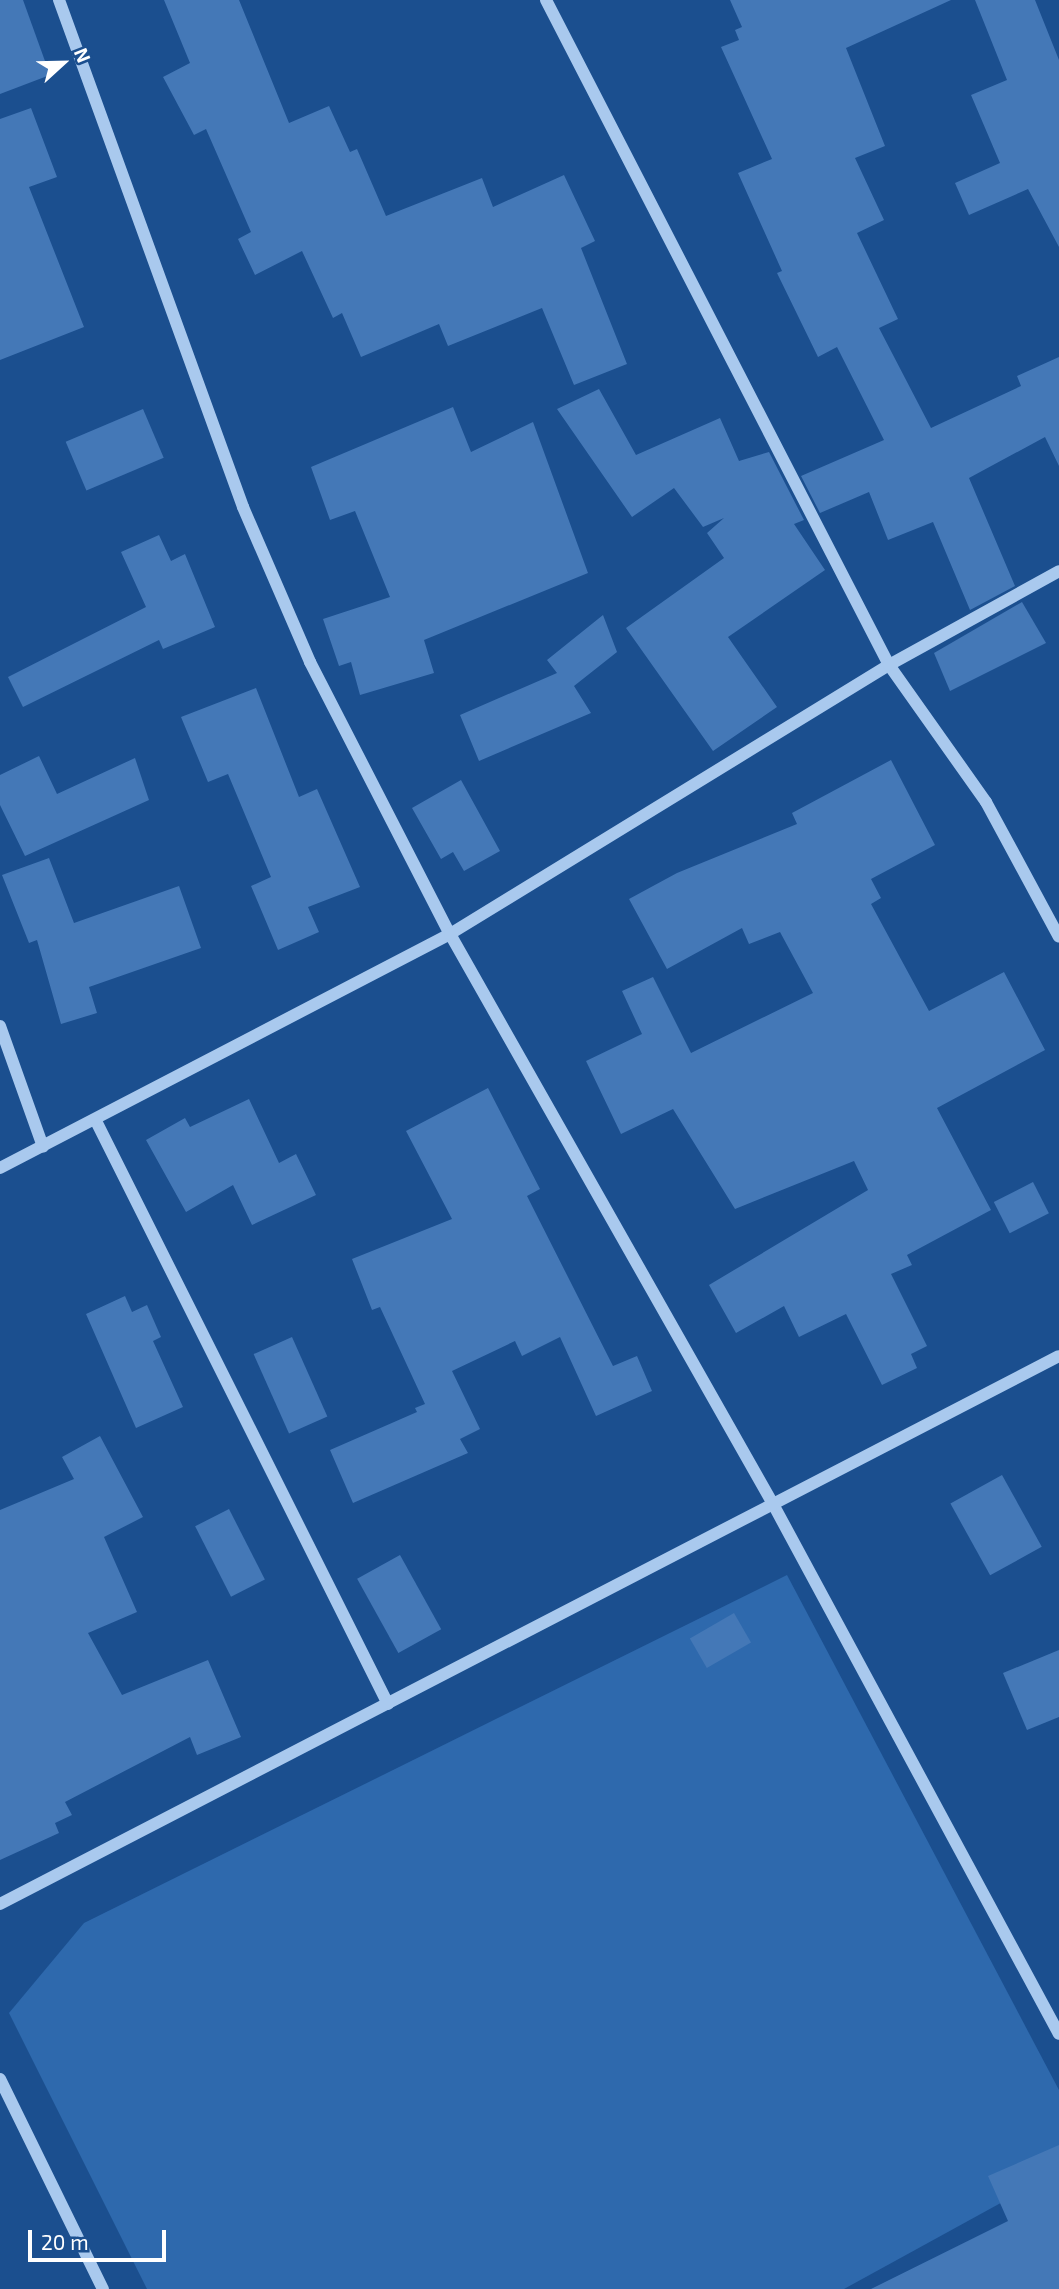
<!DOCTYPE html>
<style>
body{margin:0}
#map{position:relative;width:1059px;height:2289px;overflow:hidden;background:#1b4f8f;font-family:"Exo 2",sans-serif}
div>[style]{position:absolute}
.green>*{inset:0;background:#2e69ad}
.building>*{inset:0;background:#4478b7;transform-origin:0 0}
.minor>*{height:12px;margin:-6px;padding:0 6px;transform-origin:6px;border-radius:6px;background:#a9c9ee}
span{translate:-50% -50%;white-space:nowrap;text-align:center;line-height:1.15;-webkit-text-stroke:5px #1b4f8f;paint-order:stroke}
.north{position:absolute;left:28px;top:28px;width:70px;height:70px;-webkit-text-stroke:5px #1b4f8f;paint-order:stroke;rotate:68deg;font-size:19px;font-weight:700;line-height:28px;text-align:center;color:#fff}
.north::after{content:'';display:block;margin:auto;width:24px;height:32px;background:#fff;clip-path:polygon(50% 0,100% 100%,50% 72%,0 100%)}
.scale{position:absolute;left:28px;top:2230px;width:138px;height:32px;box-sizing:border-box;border:4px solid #fff;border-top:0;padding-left:9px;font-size:21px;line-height:24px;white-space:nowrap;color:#fff;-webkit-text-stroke:5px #1b4f8f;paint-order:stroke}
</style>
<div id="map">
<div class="green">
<i style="clip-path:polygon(787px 1575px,1059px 2090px,1059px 2171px,844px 2289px,147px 2289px,9px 2013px,84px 1923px)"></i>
</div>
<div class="building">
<i style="clip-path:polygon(0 0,23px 0,50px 75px,0 94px)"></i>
<i style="clip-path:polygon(164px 0,239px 0,289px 123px,329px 106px,350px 152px,357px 149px,386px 216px,482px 178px,493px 207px,564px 175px,595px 241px,581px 248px,627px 364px,574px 385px,542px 308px,448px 346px,439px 324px,361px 357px,342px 313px,333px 318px,302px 251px,255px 275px,238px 239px,251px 232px,206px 129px,194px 135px,163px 77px,190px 63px)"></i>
<i style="clip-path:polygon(730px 0,951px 0,846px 48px,885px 146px,855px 158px,884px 220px,857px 233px,898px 319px,879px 328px,931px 428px,1021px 386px,1017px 376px,1059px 357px,1059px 466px,1045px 437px,969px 478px,1015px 586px,970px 610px,933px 522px,888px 540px,869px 492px,820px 513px,801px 476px,884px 440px,837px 347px,818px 357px,777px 273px,782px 271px,738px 173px,772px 159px,721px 47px,739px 40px,735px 30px,742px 27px)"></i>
<i style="clip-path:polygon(975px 0,1035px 0,1059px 60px,1059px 247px,1028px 189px,969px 215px,955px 183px,1000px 163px,971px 95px,1007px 80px)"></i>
<i style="clip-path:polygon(31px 108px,57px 177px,29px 187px,84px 327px,0 360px,0 119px)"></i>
<i style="clip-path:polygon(599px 389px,636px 455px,720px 418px,739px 461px,769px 452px,804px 520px,794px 524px,825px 570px,728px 637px,777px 707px,713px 751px,626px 628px,724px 558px,707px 533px,724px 518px,703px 527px,674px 488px,632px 517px,557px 409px)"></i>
<i style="clip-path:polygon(453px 407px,471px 452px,533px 422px,588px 573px,424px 640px,434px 673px,360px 695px,351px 662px,339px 666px,323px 619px,390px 597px,355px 511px,330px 520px,311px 467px)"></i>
<i style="left:143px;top:409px;width:53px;height:84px;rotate:67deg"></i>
<i style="clip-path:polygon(159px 535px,171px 561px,185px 554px,215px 627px,163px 649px,159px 640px,23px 707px,8px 677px,146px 607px,121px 552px)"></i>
<i style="clip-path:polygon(1022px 602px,1046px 643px,950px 691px,934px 653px)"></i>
<i style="clip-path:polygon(603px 615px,617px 652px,574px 686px,591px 713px,479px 761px,460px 715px,557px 673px,547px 660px)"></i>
<i style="clip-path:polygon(256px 688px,299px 797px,317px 789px,360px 887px,308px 907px,319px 932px,278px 950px,251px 886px,271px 877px,228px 774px,208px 782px,181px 717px)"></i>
<i style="clip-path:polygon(39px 756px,57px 794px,135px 758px,149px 800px,25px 856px,0 805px,0 775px)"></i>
<i style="clip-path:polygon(891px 760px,935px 845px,871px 879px,881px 898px,871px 904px,929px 1011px,1004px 972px,1045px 1050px,937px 1108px,991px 1210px,907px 1255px,912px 1265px,891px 1274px,927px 1346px,911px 1354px,917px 1368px,882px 1385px,846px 1314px,799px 1337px,784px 1306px,736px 1333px,709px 1285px,868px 1190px,854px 1161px,735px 1209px,673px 1109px,621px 1134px,586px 1061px,642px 1034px,622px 991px,653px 977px,691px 1053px,813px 993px,780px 932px,749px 944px,742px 928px,667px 969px,629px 899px,677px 873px,797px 824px,792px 813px)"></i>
<i style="clip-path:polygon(461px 780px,500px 851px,464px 871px,453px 852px,441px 859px,412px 808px)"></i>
<i style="clip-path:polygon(49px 858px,74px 923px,179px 886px,201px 948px,89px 987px,97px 1013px,61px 1024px,37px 940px,29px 943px,2px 875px)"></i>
<i style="clip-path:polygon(488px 1088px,540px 1189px,527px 1196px,613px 1366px,637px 1356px,652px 1391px,596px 1416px,560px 1337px,522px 1356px,515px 1341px,452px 1371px,480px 1429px,460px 1439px,468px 1453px,353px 1503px,330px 1450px,417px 1412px,415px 1408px,425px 1404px,380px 1307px,372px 1310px,352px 1259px,452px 1219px,406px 1131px)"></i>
<i style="clip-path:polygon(249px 1099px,279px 1163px,296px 1154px,316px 1195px,252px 1225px,233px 1185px,186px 1212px,146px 1140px,185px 1118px,190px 1127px)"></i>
<i style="left:1033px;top:1182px;width:35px;height:44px;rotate:63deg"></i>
<i style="clip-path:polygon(125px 1296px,132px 1312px,147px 1305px,161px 1337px,153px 1341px,183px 1407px,136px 1428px,86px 1314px)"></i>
<i style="left:292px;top:1337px;width:87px;height:42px;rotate:66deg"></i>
<i style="clip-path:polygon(100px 1436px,143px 1517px,104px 1537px,137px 1612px,88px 1633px,122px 1695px,208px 1660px,241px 1737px,197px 1755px,190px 1737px,65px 1802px,72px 1815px,55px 1823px,59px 1833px,0 1860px,0 1510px,74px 1479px,62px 1457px)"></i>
<i style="left:1002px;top:1475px;width:82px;height:59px;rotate:61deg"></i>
<i style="left:229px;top:1509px;width:79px;height:38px;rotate:63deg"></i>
<i style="left:400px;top:1555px;width:85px;height:49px;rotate:61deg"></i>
<i style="left:734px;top:1613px;width:34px;height:51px;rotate:60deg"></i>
<i style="clip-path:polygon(1059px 1650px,1059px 1717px,1027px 1730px,1003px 1673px)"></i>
<i style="clip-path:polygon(1059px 2145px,1059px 2289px,871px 2289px,1008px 2221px,988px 2176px)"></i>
</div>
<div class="minor">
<i style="left:59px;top:0;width:539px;rotate:70.05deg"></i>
<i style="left:243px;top:507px;width:169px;rotate:66.6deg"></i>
<i style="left:310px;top:662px;width:306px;rotate:62.8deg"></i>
<i style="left:450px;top:934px;width:655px;rotate:60.46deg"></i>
<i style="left:773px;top:1504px;width:602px;rotate:61.65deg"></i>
<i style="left:546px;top:0;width:748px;rotate:62.72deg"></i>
<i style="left:889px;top:665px;width:168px;rotate:54.7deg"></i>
<i style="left:986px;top:802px;width:153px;rotate:61.6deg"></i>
<i style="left:0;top:1026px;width:128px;rotate:70.4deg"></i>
<i style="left:96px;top:1121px;width:652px;rotate:63.4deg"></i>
<i style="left:0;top:1168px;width:507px;rotate:-27.47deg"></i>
<i style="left:450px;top:934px;width:515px;rotate:-31.5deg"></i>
<i style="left:889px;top:665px;width:194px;rotate:-28.9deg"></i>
<i style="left:0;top:1904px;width:1192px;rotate:-27.36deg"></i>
<i style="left:0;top:2079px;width:234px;rotate:63.9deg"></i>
</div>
<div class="north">N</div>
<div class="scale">20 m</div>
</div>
